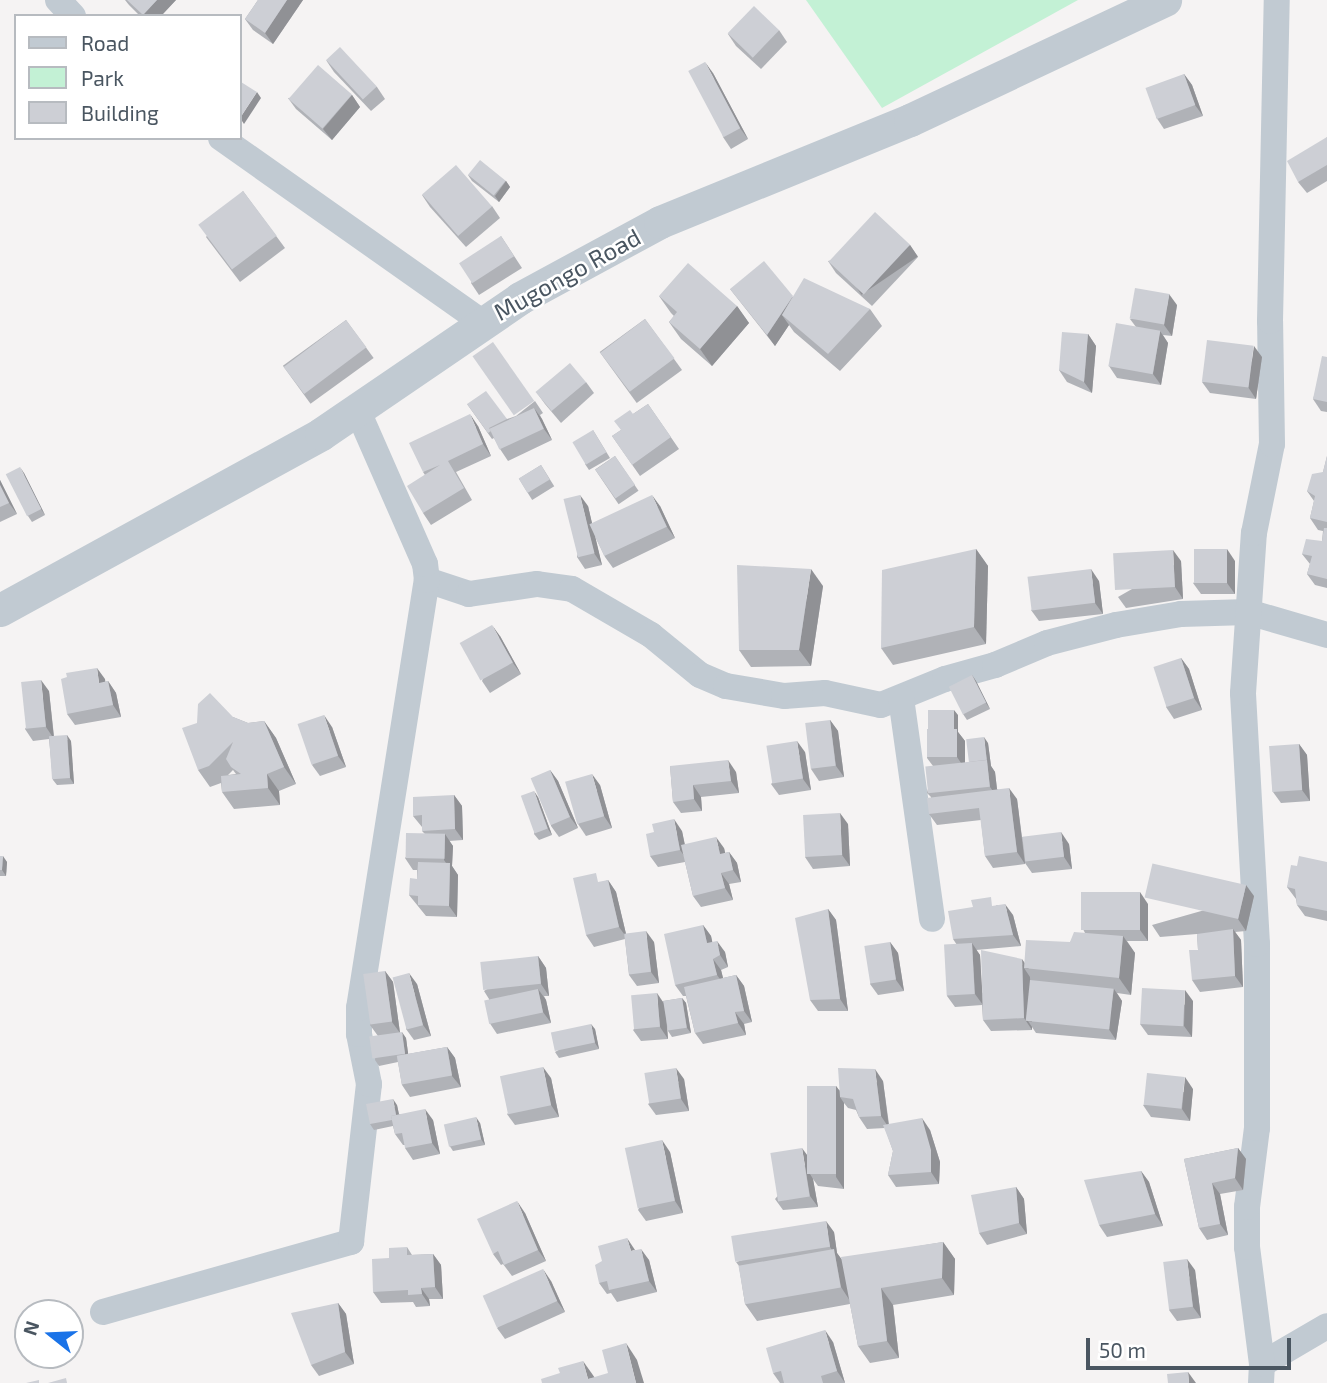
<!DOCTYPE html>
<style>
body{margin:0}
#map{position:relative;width:1327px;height:1383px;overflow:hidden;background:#f5f3f3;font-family:"Exo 2",sans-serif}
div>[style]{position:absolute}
.green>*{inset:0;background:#c3f1d5}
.minor>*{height:26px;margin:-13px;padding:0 13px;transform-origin:13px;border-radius:13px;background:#c1cad2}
.tertiary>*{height:33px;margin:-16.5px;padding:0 16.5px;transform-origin:16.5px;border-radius:16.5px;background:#c1cad2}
.wall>*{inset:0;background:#b0b2b7;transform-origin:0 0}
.shaded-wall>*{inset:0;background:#909195;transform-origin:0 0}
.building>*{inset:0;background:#cdcfd5;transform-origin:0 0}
span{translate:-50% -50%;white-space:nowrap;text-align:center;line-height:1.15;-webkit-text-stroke:5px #fff;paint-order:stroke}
.street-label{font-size:24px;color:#4a5661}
.legend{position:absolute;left:14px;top:14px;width:228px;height:126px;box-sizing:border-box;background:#fff;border:2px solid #b7bbc0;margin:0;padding:9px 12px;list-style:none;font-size:21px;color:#4a5661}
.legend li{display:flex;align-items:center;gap:14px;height:35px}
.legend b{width:35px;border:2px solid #b7bbc0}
.north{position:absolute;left:14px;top:1299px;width:70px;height:70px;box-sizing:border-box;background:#fff;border:2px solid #b7bbc0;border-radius:50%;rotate:288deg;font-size:19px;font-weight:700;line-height:28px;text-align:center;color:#4a5661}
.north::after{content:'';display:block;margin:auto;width:24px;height:32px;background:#1a73e8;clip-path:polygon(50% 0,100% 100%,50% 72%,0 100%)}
.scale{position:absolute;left:1086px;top:1338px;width:205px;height:32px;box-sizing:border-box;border:4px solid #4a5661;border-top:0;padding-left:9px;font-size:21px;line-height:24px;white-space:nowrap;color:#4a5661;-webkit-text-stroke:5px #fff;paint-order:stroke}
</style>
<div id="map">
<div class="green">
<i style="clip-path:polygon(806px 0,1078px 0,882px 108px)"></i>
</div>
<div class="minor">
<i style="left:58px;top:0;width:22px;rotate:47deg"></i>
<i style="left:221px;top:138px;width:319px;rotate:35.2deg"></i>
<i style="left:427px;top:580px;width:44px;rotate:18.4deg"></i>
<i style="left:469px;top:594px;width:69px;rotate:-8.4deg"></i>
<i style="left:537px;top:584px;width:35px;rotate:8deg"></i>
<i style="left:572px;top:589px;width:91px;rotate:30.2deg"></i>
<i style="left:651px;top:635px;width:63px;rotate:39.2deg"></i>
<i style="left:700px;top:675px;width:28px;rotate:23deg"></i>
<i style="left:726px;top:686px;width:59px;rotate:9.8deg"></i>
<i style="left:784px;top:696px;width:41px;rotate:-4.2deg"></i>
<i style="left:825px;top:693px;width:57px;rotate:12.1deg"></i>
<i style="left:881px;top:705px;width:69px;rotate:-22.1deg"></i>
<i style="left:945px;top:679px;width:52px;rotate:-15.6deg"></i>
<i style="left:995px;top:665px;width:56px;rotate:-22.9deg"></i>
<i style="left:1047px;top:643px;width:71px;rotate:-14.6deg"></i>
<i style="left:1116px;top:625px;width:66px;rotate:-9.6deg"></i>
<i style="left:1181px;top:614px;width:67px;rotate:-1.7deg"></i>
<i style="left:1248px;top:612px;width:82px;rotate:16.2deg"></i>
<i style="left:901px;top:698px;width:223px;rotate:82deg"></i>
<i style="left:103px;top:1312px;width:258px;rotate:-15.8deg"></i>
<i style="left:351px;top:1242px;width:159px;rotate:-83.5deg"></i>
<i style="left:369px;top:1084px;width:51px;rotate:-101.3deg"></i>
<i style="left:359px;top:1034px;width:26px;rotate:-90deg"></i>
<i style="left:359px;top:1008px;width:433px;rotate:-81deg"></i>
<i style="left:427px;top:580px;width:16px;rotate:-97deg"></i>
<i style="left:425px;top:564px;width:169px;rotate:-113.7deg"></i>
<i style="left:1262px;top:1364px;width:75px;rotate:-30.3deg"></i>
<i style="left:1261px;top:1383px;width:19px;rotate:-87deg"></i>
<i style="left:1262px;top:1364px;width:118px;rotate:-97.3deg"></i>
<i style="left:1247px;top:1247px;width:40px;rotate:-90deg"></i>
<i style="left:1247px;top:1207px;width:80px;rotate:-82.8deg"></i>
<i style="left:1257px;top:1128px;width:184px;rotate:-90deg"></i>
<i style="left:1257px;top:944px;width:251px;rotate:-93.2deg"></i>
<i style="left:1243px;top:693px;width:160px;rotate:-86.1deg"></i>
<i style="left:1254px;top:533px;width:91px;rotate:-78.6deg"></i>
<i style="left:1272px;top:444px;width:123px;rotate:-90.9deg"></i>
<i style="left:1270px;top:321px;width:321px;rotate:-88.8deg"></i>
</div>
<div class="tertiary">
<i style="left:0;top:610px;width:366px;rotate:-28.7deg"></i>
<i style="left:321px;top:434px;width:241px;rotate:-34.3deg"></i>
<i style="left:520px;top:298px;width:159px;rotate:-28.5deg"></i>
<i style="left:660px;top:222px;width:270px;rotate:-22.2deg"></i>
<i style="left:910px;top:120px;width:282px;rotate:-25.2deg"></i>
</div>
<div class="wall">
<i style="clip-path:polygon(125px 0,176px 0,161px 16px,140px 16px,129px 5px)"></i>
<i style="clip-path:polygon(258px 0,303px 0,273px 44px,253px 30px,245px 19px)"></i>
<i style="clip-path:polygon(779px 30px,787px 42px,761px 69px,736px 46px,728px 34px)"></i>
<i style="clip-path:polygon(326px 60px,377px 87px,385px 99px,371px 111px,334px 72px)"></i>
<i style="clip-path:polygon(713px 73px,748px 139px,731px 149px,723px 137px)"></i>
<i style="clip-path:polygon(1184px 74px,1192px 85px,1203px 116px,1164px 129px,1156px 117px)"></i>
<i style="clip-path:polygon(352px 95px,360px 107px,332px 140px,296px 109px,288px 98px)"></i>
<i style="clip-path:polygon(1327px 137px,1327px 181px,1307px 193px,1298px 182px)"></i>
<i style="clip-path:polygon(468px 175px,506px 181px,510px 187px,499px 202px,472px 181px)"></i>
<i style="clip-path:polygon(243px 191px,285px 248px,240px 282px,206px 237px)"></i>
<i style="clip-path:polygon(422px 195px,492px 206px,500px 218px,466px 247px,430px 207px)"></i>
<i style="clip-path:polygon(501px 236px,522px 268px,479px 295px,471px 283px)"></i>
<i style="clip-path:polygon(910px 245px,918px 257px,872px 306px,836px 273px,828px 261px)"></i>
<i style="clip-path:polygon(730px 289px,793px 297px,870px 309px,882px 326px,840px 371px,794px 332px,789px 325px,775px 346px)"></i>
<i style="clip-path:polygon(659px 296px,737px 306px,749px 323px,712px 366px,681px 339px,669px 322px,674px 316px,671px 313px)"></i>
<i style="clip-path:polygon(1177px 305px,1172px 336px,1163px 335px,1168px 343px,1161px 385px,1117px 378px,1109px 366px,1136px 327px,1130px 319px)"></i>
<i style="left:645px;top:319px;width:63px;height:56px;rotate:54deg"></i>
<i style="left:346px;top:320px;width:47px;height:78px;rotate:54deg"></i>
<i style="clip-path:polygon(1088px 334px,1096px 346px,1092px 393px,1067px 382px,1059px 370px)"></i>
<i style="clip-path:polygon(1262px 357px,1256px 399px,1210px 393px,1202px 382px)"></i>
<i style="clip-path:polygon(1327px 357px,1327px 412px,1321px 411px,1313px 399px)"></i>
<i style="clip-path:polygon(586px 382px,594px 393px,561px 423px,545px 404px,537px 393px)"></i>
<i style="clip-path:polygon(535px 401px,543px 413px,540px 415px,552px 440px,508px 461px,500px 449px,494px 438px,492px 439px,467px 404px,507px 419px,516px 416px)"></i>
<i style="clip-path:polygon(648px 404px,679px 449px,640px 476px,612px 436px,621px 430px,633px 414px)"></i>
<i style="clip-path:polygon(478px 426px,491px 456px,456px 472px,472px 500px,431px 525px,423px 513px,425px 475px,423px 472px)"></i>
<i style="clip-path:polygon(593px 430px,610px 458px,589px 470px,585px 464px)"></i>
<i style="left:615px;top:456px;width:42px;height:24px;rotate:56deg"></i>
<i style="clip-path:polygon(1327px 456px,1327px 588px,1315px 585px,1307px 574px,1310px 564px,1302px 554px,1322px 541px,1323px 531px,1318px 530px,1310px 518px,1314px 501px,1307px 491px,1323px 472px)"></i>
<i style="left:541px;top:465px;width:25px;height:26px;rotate:58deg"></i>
<i style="clip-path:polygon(24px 473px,45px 515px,32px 522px,28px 516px)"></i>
<i style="clip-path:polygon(0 480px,17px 514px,0 522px)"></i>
<i style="clip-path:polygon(588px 506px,592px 524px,660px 506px,675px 538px,613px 568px,605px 557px,594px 534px,602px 565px,585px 569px,577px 557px)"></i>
<i style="clip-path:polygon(976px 549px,988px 566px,986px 644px,893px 665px,881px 648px)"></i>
<i style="clip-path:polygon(1181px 561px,1183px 599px,1126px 608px,1118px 597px)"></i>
<i style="clip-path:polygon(1235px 561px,1235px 594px,1201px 594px,1193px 583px)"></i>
<i style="clip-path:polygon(1099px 581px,1103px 614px,1039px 621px,1031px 610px)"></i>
<i style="clip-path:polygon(823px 586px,811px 666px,751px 667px,739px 650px)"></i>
<i style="clip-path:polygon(500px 636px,521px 674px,490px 693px,482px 681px)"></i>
<i style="clip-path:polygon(1181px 658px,1189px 669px,1202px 710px,1174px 719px,1166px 707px)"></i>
<i style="clip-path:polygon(972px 675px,976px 681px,990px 709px,967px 720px,963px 714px)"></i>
<i style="clip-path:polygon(105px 679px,105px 682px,108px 681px,116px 693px,121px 717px,75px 725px,67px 714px)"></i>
<i style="clip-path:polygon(49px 691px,54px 736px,71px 741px,74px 784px,57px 785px,53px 780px,49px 739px,33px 741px,25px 729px)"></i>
<i style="clip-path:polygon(958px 715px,958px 732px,965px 741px,965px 763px,969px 762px,988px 743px,991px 766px,995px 772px,997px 789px,1017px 799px,1022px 837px,1069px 844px,1072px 869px,1032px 873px,1025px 863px,1025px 864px,993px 868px,985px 856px,981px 820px,937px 825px,929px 814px,931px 797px,927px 793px,933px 766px,927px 758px,929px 730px)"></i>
<i style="clip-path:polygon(evenodd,233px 717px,248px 723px,264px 721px,276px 738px,296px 784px,279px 791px,280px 805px,234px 809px,222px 792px,221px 783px,210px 787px,198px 770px,233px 717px,233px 770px,236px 774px,228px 775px,233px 770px)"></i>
<i style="clip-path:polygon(830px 720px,838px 731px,844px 777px,819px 781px,811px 769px)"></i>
<i style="clip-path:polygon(332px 727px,346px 767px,320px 776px,312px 765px)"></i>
<i style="clip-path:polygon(1299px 744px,1307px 755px,1310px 801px,1281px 803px,1273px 792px)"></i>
<i style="clip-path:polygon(805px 752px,811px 790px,779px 795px,771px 784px)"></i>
<i style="clip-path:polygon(670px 766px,736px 772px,739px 793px,701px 797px,702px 811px,681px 813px,673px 802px)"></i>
<i style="clip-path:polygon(550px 770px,558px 781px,578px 828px,559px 837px,551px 826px)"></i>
<i style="clip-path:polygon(600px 785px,612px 828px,586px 836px,578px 824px)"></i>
<i style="clip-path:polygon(454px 795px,462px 806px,463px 840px,449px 841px,453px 846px,452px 866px,458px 875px,457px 917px,426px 916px,409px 895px,417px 879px,417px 870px,413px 870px,405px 858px,425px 834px,422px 831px,422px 827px,413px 816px)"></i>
<i style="clip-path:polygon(538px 797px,552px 835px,539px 840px,534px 834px)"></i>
<i style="clip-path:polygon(848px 824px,850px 866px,813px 869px,805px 857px)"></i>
<i style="clip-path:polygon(682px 831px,685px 845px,724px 848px,725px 853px,729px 852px,737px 863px,741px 882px,729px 884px,733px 900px,701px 907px,693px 896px,685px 862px,658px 867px,650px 856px)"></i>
<i style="clip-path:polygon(0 856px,7px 862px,6px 876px,0 876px)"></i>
<i style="clip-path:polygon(1327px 862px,1327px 921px,1305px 916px,1297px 905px,1296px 899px,1287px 887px,1297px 866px)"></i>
<i style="clip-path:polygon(608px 880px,616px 892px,626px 934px,654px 942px,659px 983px,637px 986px,629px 975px,625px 939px,594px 947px,586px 935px,603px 882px)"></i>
<i style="clip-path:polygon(1254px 896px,1246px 931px,1235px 932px,1241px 940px,1243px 987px,1200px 992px,1192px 980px,1198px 950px,1197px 934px,1160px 937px,1152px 925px)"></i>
<i style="clip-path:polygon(1148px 904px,1148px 941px,1127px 941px,1135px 953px,1131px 995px,1117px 993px,1122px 1001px,1116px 1040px,1036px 1033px,1032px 1027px,1032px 1030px,991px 1031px,983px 1020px,982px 1005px,955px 1007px,947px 996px,957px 945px,953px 939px,997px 905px,1013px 915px,1021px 946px,976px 950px,980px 955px,982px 993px,1025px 963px,1070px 942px,1085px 933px,1083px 929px)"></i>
<i style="clip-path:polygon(828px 909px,836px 920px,848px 1011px,818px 1011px,810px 1000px)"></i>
<i style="clip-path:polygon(703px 925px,711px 936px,712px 942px,725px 952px,728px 967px,721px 970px,723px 978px,736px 975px,744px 986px,752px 1022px,744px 1024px,746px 1035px,703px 1044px,695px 1033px,686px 996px,683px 996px,675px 985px)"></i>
<i style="clip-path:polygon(890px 942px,898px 953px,904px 991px,878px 995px,870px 984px)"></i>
<i style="clip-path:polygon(538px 956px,546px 968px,549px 996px,544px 996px,546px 1000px,551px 1023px,497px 1034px,489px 1022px,489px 999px,484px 991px)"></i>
<i style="clip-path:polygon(385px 971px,393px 982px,400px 1033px,406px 1038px,408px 1054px,447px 1047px,455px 1058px,461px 1087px,410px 1097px,402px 1085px,398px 1062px,379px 1066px,375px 1060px,378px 1036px,370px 1025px)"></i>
<i style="clip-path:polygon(417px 984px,431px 1036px,414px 1040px,406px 1029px)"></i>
<i style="clip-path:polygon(682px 998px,686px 1003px,691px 1033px,672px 1037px,668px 1031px,667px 1025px,668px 1039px,641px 1041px,633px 1030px,663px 1001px)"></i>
<i style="clip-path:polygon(1193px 1001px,1192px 1037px,1148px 1035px,1140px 1024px)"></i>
<i style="clip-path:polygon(595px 1029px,599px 1049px,559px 1058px,555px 1052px)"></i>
<i style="clip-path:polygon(551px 1078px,559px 1117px,515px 1125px,507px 1114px)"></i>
<i style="clip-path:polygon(684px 1079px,689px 1111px,656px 1115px,648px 1104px)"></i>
<i style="clip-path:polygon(883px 1081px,889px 1124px,930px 1130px,940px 1162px,939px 1184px,896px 1187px,888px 1175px,893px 1151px,885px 1128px,867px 1129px,859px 1117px,856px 1110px,848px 1108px,844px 1103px,844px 1189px,818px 1186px,813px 1179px,818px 1207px,783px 1210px,775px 1199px,810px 1159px,836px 1086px,839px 1090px)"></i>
<i style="clip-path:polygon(1193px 1089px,1190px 1121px,1151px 1117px,1143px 1105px)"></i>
<i style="clip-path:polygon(397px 1105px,399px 1114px,433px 1120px,440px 1154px,413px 1160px,405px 1148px,405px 1145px,403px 1145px,395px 1134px,393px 1126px,374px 1130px,370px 1124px)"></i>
<i style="clip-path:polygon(480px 1123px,485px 1145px,453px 1151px,449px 1145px)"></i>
<i style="clip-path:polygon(1238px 1148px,1246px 1159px,1243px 1190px,1220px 1194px,1228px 1235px,1207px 1240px,1199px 1228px,1184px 1159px)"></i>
<i style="clip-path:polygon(670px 1152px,683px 1213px,646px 1221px,638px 1210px)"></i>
<i style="clip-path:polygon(1141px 1171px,1149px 1182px,1163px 1226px,1107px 1237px,1099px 1225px)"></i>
<i style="clip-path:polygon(1016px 1187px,1024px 1199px,1027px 1234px,987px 1245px,979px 1233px)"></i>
<i style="clip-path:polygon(525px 1213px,546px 1261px,512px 1276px,503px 1264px,501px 1265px,493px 1254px)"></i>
<i style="clip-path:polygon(834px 1232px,837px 1253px,841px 1259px,943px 1242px,955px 1259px,954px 1295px,893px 1305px,899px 1358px,870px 1363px,858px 1346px,850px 1304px,757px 1321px,745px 1304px,739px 1266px,736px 1262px)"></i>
<i style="clip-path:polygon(407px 1247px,412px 1255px,433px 1254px,441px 1265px,443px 1299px,429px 1299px,430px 1306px,416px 1307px,413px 1302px,381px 1303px,373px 1292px,389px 1258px)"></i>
<i style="clip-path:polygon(635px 1250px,649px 1260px,657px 1292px,617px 1302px,611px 1293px,607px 1294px,599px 1283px)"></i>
<i style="clip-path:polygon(1195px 1270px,1201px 1318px,1177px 1321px,1169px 1310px)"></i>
<i style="clip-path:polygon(551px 1281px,565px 1312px,505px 1339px,497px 1328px)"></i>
<i style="clip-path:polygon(338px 1303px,346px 1314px,354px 1364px,319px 1376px,311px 1365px)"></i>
<i style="clip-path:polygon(833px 1342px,845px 1383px,780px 1383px,773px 1373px)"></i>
</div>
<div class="shaded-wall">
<i style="clip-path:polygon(157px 0,176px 0,161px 16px,144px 16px,143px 15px)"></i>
<i style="clip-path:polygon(287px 0,303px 0,273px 44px,265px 33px)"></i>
<i style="clip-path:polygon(705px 62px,713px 73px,748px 139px,740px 128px)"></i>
<i style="clip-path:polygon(1184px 74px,1192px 85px,1203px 116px,1195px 105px)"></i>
<i style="clip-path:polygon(257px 92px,261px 98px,244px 124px,240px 118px)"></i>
<i style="clip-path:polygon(352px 95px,360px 107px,332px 140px,323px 129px)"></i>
<i style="clip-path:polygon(506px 181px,510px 187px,499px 202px,495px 196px)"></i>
<i style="left:910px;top:245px;width:14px;height:68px;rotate:56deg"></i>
<i style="clip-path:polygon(1169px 294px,1177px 305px,1172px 336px,1164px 325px)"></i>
<i style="clip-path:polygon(793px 296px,782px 315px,789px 325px,775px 346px,767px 335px)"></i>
<i style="clip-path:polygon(737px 306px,749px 323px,712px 366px,700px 349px)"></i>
<i style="clip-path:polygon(1160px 331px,1168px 343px,1161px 385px,1153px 374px)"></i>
<i style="clip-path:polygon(1088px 334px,1096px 346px,1092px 393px,1084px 382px)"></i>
<i style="clip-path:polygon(1254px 346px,1262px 357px,1256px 399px,1248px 387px)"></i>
<i style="clip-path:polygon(534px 408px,542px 419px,552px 440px,544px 429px)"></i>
<i style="clip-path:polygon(470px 414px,478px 426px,491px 456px,483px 444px)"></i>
<i style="clip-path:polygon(20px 467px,24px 473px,45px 515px,41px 509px)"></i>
<i style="clip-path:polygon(0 480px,17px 514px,9px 503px,0 485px)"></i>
<i style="clip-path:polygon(580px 495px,588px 506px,602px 565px,594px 553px)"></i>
<i style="clip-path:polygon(652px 495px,660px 506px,675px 538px,667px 527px)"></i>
<i style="clip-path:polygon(976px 549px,988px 566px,986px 644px,974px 627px)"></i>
<i style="clip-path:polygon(1227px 549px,1235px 561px,1235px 594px,1227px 583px)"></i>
<i style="clip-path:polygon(1173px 550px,1181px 561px,1183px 599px,1175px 587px)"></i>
<i style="clip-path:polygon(811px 569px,823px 586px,811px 666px,799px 650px)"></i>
<i style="clip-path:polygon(1091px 569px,1099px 581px,1103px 614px,1095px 603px)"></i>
<i style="clip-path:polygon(492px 625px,500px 636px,521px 674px,513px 663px)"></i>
<i style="clip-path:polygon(1181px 658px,1189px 669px,1202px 710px,1194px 698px)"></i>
<i style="clip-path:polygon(97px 668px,105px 679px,107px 694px,99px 683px)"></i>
<i style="clip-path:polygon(972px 675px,976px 681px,990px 709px,986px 703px)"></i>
<i style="clip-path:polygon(41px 680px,49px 691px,54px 739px,46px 727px)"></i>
<i style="clip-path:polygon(108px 681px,116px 693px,121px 717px,113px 705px)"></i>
<i style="clip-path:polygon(954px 710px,958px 715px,958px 732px,965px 741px,965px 769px,957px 757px,954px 729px)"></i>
<i style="clip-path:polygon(324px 715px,332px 727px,346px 767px,338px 756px)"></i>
<i style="clip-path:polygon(830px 720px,838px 731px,844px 777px,836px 766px)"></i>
<i style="clip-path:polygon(264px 721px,276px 738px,296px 784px,284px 767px)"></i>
<i style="clip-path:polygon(67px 735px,71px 741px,74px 784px,70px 778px)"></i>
<i style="clip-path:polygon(984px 737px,988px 743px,991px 766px,995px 772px,998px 798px,990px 787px)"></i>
<i style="clip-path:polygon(797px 741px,805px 752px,811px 790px,803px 779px)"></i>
<i style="clip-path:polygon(1299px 744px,1307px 755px,1310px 801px,1302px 790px)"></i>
<i style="clip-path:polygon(728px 760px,736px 772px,739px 793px,731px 781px)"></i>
<i style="clip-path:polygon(550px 770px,558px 781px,578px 828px,570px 817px)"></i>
<i style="clip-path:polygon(267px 774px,279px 791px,280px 805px,268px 788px)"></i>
<i style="clip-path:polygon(592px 774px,600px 785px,612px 828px,604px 816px)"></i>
<i style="clip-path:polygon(693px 785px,701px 797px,702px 811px,694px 799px)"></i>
<i style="clip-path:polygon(1009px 788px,1017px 799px,1025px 864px,1017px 852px)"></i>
<i style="clip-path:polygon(534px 791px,538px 797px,552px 835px,548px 829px)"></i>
<i style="clip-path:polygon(454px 795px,462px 806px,463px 840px,455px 829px)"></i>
<i style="clip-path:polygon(840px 813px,848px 824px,850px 866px,842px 855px)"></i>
<i style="clip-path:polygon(674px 819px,682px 831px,688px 861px,680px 850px)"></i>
<i style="clip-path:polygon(1061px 832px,1069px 844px,1072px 869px,1064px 857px)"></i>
<i style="clip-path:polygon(445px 834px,453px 846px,452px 866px,458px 875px,457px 917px,449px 906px,450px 869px,444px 860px)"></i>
<i style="clip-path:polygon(716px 837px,724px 848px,728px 865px,720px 854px)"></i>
<i style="clip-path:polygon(729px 852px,737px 863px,741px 882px,733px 870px)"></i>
<i style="clip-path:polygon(3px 856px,7px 862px,6px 876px,2px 870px)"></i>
<i style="clip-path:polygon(721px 873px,729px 884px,733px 900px,725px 888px)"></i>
<i style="clip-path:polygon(608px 880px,616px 892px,627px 938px,619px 927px)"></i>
<i style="clip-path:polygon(1246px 885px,1254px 896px,1246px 931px,1238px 919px)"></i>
<i style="clip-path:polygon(1140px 892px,1148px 904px,1148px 941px,1140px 930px)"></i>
<i style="clip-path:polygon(1005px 904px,1013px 915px,1021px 946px,1013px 935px)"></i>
<i style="clip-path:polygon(828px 909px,836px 920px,848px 1011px,840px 999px)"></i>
<i style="clip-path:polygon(703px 925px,711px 936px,715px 954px,707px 943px)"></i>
<i style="clip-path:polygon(1233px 929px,1241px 940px,1243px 987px,1235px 976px)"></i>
<i style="clip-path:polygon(646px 931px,654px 942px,659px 983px,651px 972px)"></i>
<i style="clip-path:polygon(1123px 936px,1135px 953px,1131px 995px,1119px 978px)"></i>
<i style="clip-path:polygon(717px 941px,725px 952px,728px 967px,720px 955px)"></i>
<i style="clip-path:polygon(890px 942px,898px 953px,904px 991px,896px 980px)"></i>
<i style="clip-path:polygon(972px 943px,980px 955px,983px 1005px,975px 994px)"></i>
<i style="clip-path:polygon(538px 956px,546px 968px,549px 996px,541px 984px)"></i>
<i style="clip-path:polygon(713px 959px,721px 970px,725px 986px,717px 975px)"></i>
<i style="clip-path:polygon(1022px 959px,1029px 969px,1024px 968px,1030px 977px,1032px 1022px,1028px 1021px,1032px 1027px,1032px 1030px,1024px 1018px)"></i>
<i style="clip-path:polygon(385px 971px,393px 982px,400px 1033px,392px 1022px)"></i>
<i style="clip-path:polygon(409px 973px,417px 984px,431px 1036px,423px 1025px)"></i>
<i style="clip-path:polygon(736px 975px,744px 986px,752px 1022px,744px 1011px)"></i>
<i style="clip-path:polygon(538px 989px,546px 1000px,551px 1023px,543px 1012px)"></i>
<i style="clip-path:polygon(1114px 989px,1122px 1001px,1116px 1040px,1108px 1028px)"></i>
<i style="clip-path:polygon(1185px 990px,1193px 1001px,1192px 1037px,1184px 1026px)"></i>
<i style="clip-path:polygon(657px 993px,665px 1005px,668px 1039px,660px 1027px)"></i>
<i style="clip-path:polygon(682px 998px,686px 1003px,691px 1033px,687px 1028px)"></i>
<i style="clip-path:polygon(735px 1012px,744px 1024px,746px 1035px,738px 1023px)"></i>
<i style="clip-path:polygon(591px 1024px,595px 1029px,599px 1049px,595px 1043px)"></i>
<i style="clip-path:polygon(402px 1032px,406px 1038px,409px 1060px,405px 1054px)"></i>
<i style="clip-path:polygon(447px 1047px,455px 1058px,461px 1087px,452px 1076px)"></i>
<i style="clip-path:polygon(543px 1067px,551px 1078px,559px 1117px,551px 1105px)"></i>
<i style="clip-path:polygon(676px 1068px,684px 1079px,689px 1111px,681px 1099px)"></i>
<i style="clip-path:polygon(875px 1069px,883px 1081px,889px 1128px,881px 1116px)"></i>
<i style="clip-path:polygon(1185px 1077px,1193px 1089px,1190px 1121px,1182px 1109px)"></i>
<i style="clip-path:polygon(836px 1086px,844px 1097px,840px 1097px,844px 1103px,844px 1189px,836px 1177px)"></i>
<i style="clip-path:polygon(393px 1099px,397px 1105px,401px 1125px,397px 1119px)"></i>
<i style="clip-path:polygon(425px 1109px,433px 1120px,440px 1154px,432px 1143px)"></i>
<i style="clip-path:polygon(476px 1117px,480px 1123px,485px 1145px,481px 1139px)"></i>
<i style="clip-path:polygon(922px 1118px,930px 1130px,940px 1162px,939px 1184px,931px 1172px)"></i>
<i style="clip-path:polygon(662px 1140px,670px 1152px,683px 1213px,675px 1201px)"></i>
<i style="clip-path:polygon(802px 1148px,810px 1159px,810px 1174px,813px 1179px,818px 1207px,810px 1196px)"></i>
<i style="clip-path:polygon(1238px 1148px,1246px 1159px,1243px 1190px,1235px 1178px)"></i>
<i style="clip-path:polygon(1141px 1171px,1149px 1182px,1163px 1226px,1155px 1214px)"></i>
<i style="clip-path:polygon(1212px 1183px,1220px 1194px,1228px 1235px,1220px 1224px)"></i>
<i style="clip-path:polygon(1016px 1187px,1024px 1199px,1027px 1234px,1019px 1223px)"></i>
<i style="clip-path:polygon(517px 1201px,525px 1213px,546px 1261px,538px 1250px)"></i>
<i style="clip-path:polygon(826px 1221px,834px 1232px,837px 1253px,846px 1265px,852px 1304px,841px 1287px,835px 1255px,830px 1247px)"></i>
<i style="clip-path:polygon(627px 1238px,635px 1250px,631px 1251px)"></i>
<i style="clip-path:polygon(943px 1242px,955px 1259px,954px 1295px,942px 1278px)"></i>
<i style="clip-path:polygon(641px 1249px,649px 1260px,657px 1292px,649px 1281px)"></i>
<i style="clip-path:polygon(433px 1254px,441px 1265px,443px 1299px,435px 1287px)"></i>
<i style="clip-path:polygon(1187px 1259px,1195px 1270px,1201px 1318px,1193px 1307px)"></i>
<i style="clip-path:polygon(543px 1269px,551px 1281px,565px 1312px,557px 1301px)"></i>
<i style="clip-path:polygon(421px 1288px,429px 1299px,430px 1306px,422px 1294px)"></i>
<i style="clip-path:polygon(881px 1288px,893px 1305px,899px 1358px,887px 1341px)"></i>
<i style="clip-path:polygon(338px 1303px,346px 1314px,354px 1364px,345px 1352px)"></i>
<i style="clip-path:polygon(825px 1330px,833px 1342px,845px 1383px,837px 1371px)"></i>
<i style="clip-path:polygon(626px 1343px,637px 1360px,644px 1383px,636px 1383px)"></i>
<i style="clip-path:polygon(583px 1361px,595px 1378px,588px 1379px)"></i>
<i style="clip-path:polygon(1188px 1372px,1196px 1383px,1189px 1383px)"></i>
</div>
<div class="building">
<i style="clip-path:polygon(127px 0,157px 0,143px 15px)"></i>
<i style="clip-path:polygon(258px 0,287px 0,265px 33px,245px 19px)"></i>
<i style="left:754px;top:6px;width:35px;height:38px;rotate:44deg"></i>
<i style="left:340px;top:47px;width:54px;height:19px;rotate:47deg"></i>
<i style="left:705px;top:62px;width:75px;height:19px;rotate:62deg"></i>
<i style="left:318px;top:65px;width:45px;height:45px;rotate:41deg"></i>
<i style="left:1184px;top:74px;width:33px;height:41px;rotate:70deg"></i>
<i style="clip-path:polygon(241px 82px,257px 92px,240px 118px,240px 84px)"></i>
<i style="clip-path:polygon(1327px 137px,1327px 165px,1298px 182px,1287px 161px)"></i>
<i style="left:480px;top:160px;width:33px;height:19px;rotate:39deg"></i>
<i style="left:456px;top:165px;width:55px;height:45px;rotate:49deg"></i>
<i style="left:243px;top:191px;width:56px;height:56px;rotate:53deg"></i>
<i style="left:875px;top:212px;width:48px;height:68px;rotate:43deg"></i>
<i style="left:501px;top:236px;width:24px;height:50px;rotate:57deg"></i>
<i style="clip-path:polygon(764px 261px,793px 296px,767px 335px,730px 289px)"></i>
<i style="clip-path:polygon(688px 263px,737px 306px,700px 349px,669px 322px,677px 312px,659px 296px)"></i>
<i style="clip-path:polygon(804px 278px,870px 309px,828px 354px,782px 315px)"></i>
<i style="left:1135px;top:288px;width:35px;height:31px;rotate:10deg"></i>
<i style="left:645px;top:319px;width:49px;height:56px;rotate:53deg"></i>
<i style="left:346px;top:320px;width:34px;height:78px;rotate:53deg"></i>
<i style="left:1116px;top:323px;width:45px;height:44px;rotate:10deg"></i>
<i style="clip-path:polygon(1062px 332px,1088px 334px,1084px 382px,1059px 370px)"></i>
<i style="left:1207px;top:340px;width:47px;height:42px;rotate:7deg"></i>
<i style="left:493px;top:342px;width:72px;height:25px;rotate:55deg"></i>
<i style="clip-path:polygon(1322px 356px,1327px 357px,1327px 402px,1313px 399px)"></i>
<i style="left:570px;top:363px;width:25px;height:45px;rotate:50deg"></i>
<i style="clip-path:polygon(486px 391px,507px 419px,489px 428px,491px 431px,488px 433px,467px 404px)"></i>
<i style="clip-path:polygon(648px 404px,671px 437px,632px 465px,612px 436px,621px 430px,614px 421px,630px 410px,633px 414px)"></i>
<i style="left:534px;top:408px;width:23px;height:49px;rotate:65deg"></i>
<i style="clip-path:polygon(470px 414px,483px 444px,448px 461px,464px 488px,423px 513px,407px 486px,440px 465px,423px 472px,409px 443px)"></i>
<i style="left:593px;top:430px;width:26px;height:24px;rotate:59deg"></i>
<i style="left:615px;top:456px;width:35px;height:24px;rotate:55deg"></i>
<i style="clip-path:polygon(1327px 456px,1327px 522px,1310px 518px,1315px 496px,1307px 491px,1312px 474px,1323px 472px)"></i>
<i style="left:541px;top:465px;width:17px;height:26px;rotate:59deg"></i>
<i style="left:20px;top:467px;width:47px;height:16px;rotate:63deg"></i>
<i style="clip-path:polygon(0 485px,9px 503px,0 507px)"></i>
<i style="left:580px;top:495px;width:60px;height:17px;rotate:76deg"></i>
<i style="left:652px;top:495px;width:35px;height:69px;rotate:65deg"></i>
<i style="clip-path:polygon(1324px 528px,1327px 528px,1327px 579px,1307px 574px,1312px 556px,1302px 554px,1306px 539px,1322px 541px)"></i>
<i style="clip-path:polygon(976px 549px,974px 627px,881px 648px,882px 570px)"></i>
<i style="left:1194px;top:549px;width:33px;height:34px"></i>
<i style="left:1173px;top:550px;width:37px;height:60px;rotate:87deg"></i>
<i style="clip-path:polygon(737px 565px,811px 569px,799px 650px,739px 650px)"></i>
<i style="left:1091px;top:569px;width:34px;height:64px;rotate:83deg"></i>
<i style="left:492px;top:625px;width:43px;height:37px;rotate:61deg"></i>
<i style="left:1181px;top:658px;width:42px;height:29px;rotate:72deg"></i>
<i style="clip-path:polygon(97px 668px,99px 683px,108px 681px,113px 705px,67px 714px,61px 679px,67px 677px,66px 673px)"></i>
<i style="left:972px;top:675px;width:31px;height:26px;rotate:63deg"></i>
<i style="left:41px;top:680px;width:47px;height:20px;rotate:84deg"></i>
<i style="clip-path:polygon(210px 693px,233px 717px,248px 723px,264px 721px,284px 767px,267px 774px,268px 788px,222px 792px,221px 776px,241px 774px,231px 767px,226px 759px,233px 742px,209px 766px,198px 770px,182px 728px,197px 723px,198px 704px)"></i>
<i style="left:928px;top:710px;width:26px;height:20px"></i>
<i style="left:324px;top:715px;width:43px;height:28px;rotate:71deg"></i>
<i style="left:830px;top:720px;width:46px;height:25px;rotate:83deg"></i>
<i style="left:957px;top:729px;width:28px;height:30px;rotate:90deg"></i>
<i style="left:67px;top:735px;width:43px;height:18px;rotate:86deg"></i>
<i style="left:984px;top:737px;width:23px;height:18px;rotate:83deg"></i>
<i style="left:797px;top:741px;width:38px;height:31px;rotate:81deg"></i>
<i style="left:1299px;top:744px;width:46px;height:30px;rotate:86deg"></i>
<i style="clip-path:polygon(728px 760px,731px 781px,693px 785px,694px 799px,673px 802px,670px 766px)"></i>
<i style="left:987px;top:760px;width:27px;height:62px;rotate:84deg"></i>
<i style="left:550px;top:770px;width:51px;height:21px;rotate:67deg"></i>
<i style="left:592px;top:774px;width:44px;height:28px;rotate:74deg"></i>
<i style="clip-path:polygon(1009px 788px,1017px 852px,985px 856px,979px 808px,929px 814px,927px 798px)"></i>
<i style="left:534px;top:791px;width:40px;height:14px;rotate:70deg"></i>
<i style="clip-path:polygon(454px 795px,455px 829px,422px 831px,422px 815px,413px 816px,413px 797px)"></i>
<i style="left:840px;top:813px;width:42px;height:37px;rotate:87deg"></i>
<i style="clip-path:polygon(674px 819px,680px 850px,650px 856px,646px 834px,654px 832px,652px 824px)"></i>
<i style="left:1061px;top:832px;width:25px;height:39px;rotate:83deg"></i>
<i style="left:406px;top:833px;width:39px;height:25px;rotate:1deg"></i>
<i style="clip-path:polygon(716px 837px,720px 854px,729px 852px,733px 870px,721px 873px,725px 888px,693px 896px,681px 845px)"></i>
<i style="clip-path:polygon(0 856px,3px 856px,2px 870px,0 870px)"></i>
<i style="clip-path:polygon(1299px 856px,1327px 862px,1327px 911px,1297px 905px,1295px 889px,1287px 887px,1291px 865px,1297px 866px)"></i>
<i style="clip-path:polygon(418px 862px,450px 863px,449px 906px,418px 905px,418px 896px,409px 895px,410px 878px,417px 879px)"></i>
<i style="clip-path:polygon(596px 873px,598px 882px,608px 880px,619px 927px,586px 935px,573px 878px)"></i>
<i style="left:1246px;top:885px;width:35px;height:96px;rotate:103deg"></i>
<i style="left:1140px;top:892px;width:38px;height:59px;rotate:90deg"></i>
<i style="clip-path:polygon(991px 897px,992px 906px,1005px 904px,1013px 935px,953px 939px,948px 911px,973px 907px,971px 900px)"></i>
<i style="clip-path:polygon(828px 909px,840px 999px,810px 1000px,795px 918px)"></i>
<i style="clip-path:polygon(703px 925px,707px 943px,717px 941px,720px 955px,713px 959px,717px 975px,675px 985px,664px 934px)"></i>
<i style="clip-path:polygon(1233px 929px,1235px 976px,1192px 980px,1189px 950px,1198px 950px,1197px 934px)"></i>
<i style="left:646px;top:931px;width:41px;height:22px;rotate:83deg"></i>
<i style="clip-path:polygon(1074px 932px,1123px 936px,1119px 978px,1024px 968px,1026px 940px,1070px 942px)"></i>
<i style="left:890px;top:942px;width:38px;height:26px;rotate:81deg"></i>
<i style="left:972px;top:943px;width:51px;height:28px;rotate:87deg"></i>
<i style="clip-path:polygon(981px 950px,1022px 959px,1024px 1018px,983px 1020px)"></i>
<i style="left:538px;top:956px;width:28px;height:58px;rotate:84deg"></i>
<i style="left:385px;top:971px;width:51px;height:22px;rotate:82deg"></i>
<i style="left:409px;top:973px;width:54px;height:17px;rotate:75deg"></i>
<i style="clip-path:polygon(736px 975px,744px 1011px,735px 1012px,738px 1023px,695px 1033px,684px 987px)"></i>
<i style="left:1030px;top:980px;width:84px;height:41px;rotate:6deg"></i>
<i style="left:1142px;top:988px;width:43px;height:36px;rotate:3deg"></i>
<i style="left:538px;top:989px;width:24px;height:55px;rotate:78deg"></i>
<i style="left:657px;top:993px;width:34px;height:26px;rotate:85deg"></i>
<i style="left:682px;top:998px;width:30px;height:19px;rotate:81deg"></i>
<i style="left:591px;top:1024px;width:19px;height:41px;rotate:78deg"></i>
<i style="left:402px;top:1032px;width:22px;height:33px;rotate:82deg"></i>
<i style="left:447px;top:1047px;width:29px;height:51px;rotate:80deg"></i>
<i style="left:543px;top:1067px;width:39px;height:44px;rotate:78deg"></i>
<i style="left:676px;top:1068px;width:31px;height:32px;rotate:81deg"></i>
<i style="clip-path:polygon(838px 1068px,875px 1069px,881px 1116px,859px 1117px,853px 1099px,840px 1097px)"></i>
<i style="left:1147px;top:1073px;width:38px;height:32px;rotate:6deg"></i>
<i style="left:807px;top:1086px;width:29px;height:88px"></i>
<i style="clip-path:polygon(393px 1099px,396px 1115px,391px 1116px,392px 1120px,370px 1124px,366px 1104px)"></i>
<i style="clip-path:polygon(425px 1109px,432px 1143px,405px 1148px,402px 1133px,395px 1134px,391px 1116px)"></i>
<i style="left:476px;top:1117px;width:23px;height:33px;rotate:77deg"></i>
<i style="clip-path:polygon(922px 1118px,931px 1150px,931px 1172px,888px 1175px,893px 1151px,883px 1125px)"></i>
<i style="left:662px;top:1140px;width:62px;height:38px;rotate:78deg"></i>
<i style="left:802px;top:1148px;width:49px;height:32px;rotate:81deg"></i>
<i style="clip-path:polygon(1238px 1148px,1235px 1178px,1212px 1183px,1220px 1224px,1199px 1228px,1184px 1159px)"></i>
<i style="clip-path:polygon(1141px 1171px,1155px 1214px,1099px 1225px,1084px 1180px)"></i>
<i style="clip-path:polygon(1016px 1187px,1019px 1223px,979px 1233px,971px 1195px)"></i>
<i style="clip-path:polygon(517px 1201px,538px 1250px,504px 1265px,498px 1251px,493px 1254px,477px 1219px)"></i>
<i style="left:826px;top:1221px;width:26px;height:96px;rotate:81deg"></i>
<i style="clip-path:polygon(627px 1238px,631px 1251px,641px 1249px,649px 1281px,609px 1290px,607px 1281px,599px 1283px,595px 1265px,602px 1261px,598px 1246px)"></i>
<i style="clip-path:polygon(943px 1242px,942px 1278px,881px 1288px,887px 1341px,858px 1346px,841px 1257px)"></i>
<i style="clip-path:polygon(407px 1247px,407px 1255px,433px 1254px,435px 1287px,421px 1288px,422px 1294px,408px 1295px,408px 1290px,373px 1292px,372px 1259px,389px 1258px,389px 1248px)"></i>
<i style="left:834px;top:1249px;width:39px;height:97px;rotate:80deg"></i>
<i style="left:1187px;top:1259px;width:48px;height:24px;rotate:83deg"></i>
<i style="left:543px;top:1269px;width:35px;height:66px;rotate:66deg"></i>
<i style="clip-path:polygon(338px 1303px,345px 1352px,311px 1365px,291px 1313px)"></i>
<i style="clip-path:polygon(825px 1330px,837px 1371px,821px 1376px,823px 1383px,784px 1383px,781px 1371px,773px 1373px,766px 1348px)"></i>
<i style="clip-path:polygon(626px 1343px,636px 1383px,542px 1383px,541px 1379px,560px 1373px,558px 1368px,583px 1361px,588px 1379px,608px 1373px,602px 1350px)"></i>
<i style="clip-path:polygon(1188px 1372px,1189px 1383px,1168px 1383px,1167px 1374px)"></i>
<i style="clip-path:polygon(66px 1378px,67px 1383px,48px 1383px)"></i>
<i style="clip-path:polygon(39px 1380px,39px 1383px,26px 1383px)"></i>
</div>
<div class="street-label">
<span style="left:567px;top:274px;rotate:-29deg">Mugongo Road</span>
</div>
<ul class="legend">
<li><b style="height:9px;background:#c1cad2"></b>Road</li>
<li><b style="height:19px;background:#c3f1d5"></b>Park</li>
<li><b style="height:19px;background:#cdcfd5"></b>Building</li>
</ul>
<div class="north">N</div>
<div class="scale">50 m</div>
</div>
